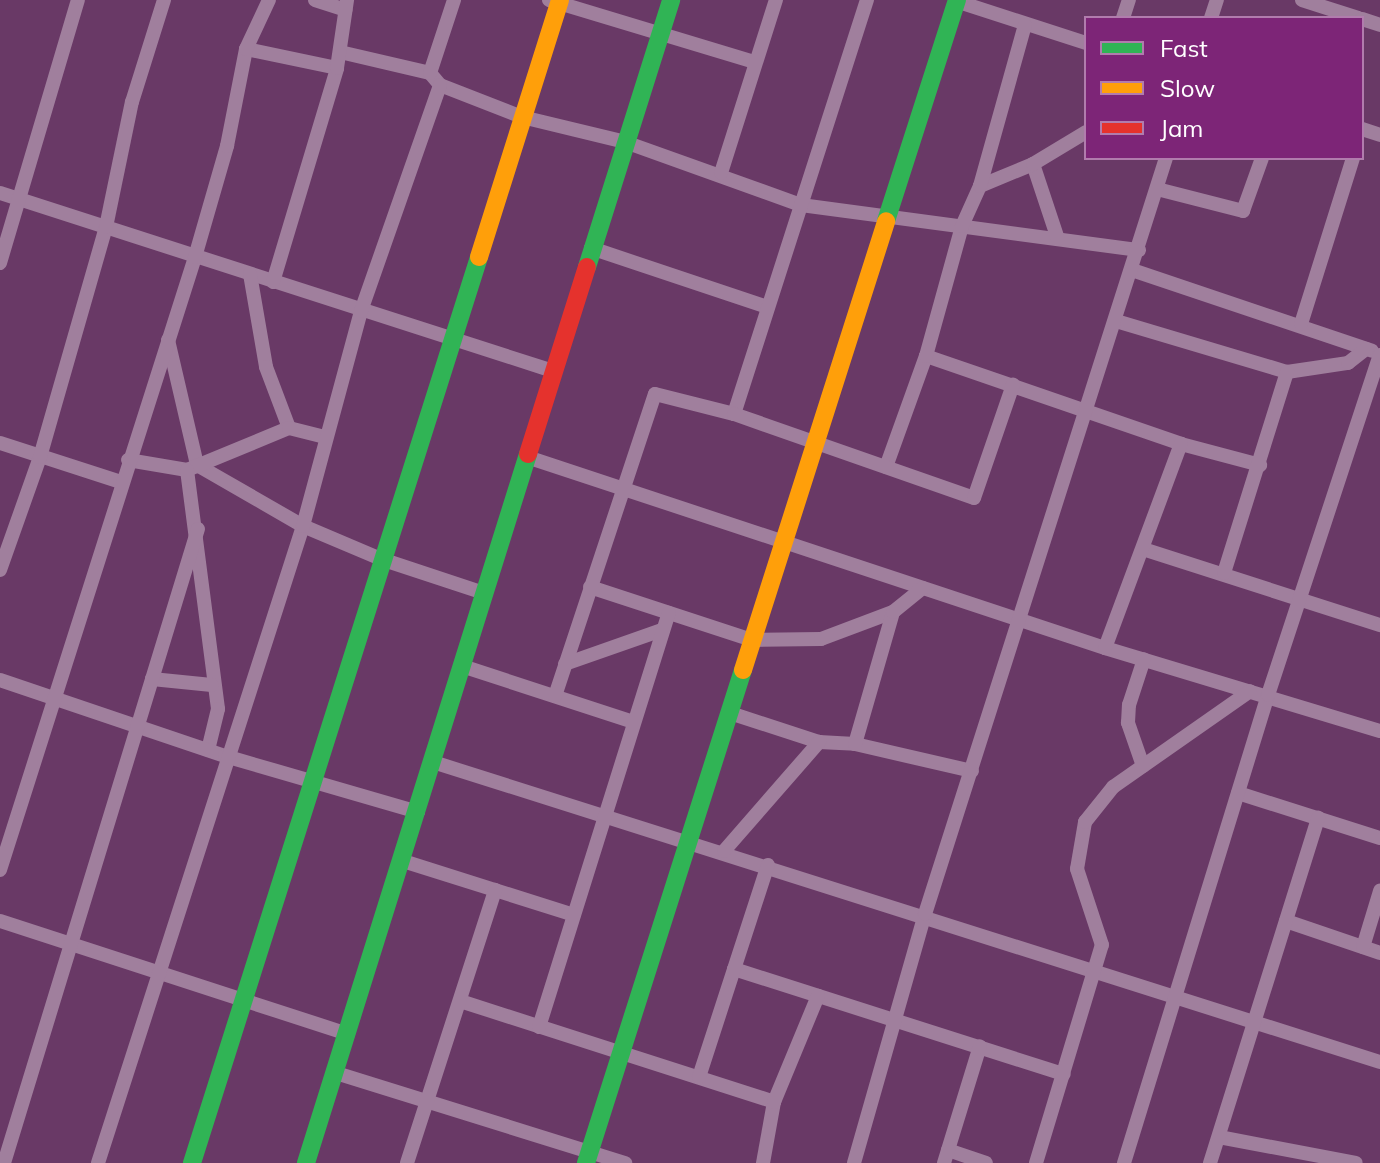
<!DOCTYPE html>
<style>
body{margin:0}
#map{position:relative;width:1380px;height:1163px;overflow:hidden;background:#693966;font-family:Mulish,sans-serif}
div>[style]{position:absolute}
.street>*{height:14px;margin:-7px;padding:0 7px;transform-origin:7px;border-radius:7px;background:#a07f9d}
.fast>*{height:18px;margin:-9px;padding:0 9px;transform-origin:9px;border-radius:9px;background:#30b455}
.slow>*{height:18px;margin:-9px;padding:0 9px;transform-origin:9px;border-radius:9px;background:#ff9f0a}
.jam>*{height:18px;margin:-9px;padding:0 9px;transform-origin:9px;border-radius:9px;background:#e5322d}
span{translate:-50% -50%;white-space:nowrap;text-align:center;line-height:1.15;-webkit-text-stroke:6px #7d2577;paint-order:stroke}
.legend{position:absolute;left:1084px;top:16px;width:280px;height:144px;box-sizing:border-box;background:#7d2577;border:2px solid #b17cad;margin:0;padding:10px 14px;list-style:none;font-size:24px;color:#fff}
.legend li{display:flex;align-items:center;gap:16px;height:40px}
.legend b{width:40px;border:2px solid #b17cad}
</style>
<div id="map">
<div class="street">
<i style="left:315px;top:0;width:32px;rotate:18deg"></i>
<i style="left:549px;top:0;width:215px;rotate:16.8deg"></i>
<i style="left:1302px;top:0;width:59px;rotate:17.8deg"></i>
<i style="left:956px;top:1px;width:137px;rotate:17.9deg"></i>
<i style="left:1123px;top:18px;width:19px;rotate:-72deg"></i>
<i style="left:1211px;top:18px;width:19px;rotate:-72deg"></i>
<i style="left:1362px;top:19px;width:19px;rotate:18deg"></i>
<i style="left:246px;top:49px;width:93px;rotate:11.8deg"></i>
<i style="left:340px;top:52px;width:92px;rotate:13.1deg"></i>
<i style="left:430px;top:73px;width:16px;rotate:50deg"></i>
<i style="left:440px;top:85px;width:88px;rotate:21.3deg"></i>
<i style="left:522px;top:117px;width:106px;rotate:13.6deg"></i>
<i style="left:625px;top:142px;width:187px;rotate:19.7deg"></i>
<i style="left:801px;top:205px;width:341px;rotate:7.6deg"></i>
<i style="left:430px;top:73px;width:77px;rotate:-71.8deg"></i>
<i style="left:1362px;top:129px;width:19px;rotate:18deg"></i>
<i style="left:1033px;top:164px;width:79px;rotate:71.6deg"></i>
<i style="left:721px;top:173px;width:182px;rotate:-72.4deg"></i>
<i style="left:980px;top:186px;width:57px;rotate:-22.5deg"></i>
<i style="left:1033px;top:164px;width:62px;rotate:-31.1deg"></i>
<i style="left:1157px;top:189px;width:89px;rotate:14.3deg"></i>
<i style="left:1243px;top:211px;width:56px;rotate:-70.3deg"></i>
<i style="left:0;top:193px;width:581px;rotate:17.84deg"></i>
<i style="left:591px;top:248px;width:186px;rotate:18.5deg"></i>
<i style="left:0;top:263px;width:274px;rotate:-73.5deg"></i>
<i style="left:1132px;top:270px;width:253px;rotate:18.6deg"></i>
<i style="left:250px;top:274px;width:94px;rotate:80.2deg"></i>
<i style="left:266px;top:367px;width:65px;rotate:69.3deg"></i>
<i style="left:273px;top:282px;width:223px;rotate:-73.3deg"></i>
<i style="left:337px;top:68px;width:69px;rotate:-81.6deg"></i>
<i style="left:1116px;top:321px;width:178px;rotate:16.6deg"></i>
<i style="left:1287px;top:372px;width:62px;rotate:-8.4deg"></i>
<i style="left:1348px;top:363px;width:23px;rotate:-38deg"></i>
<i style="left:1301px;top:324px;width:174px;rotate:-72.6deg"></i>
<i style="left:168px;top:340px;width:128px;rotate:76.9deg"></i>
<i style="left:197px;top:465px;width:122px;rotate:29.9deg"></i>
<i style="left:303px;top:526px;width:85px;rotate:22.9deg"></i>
<i style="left:381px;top:559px;width:108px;rotate:18.3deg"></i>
<i style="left:926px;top:356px;width:270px;rotate:19deg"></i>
<i style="left:1181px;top:444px;width:82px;rotate:14.9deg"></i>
<i style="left:734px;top:414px;width:435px;rotate:-72.2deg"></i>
<i style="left:0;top:443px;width:127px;rotate:17.9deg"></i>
<i style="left:527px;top:457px;width:609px;rotate:18.29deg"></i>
<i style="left:1105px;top:648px;width:287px;rotate:16.8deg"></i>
<i style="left:128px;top:460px;width:60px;rotate:9.6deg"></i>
<i style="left:187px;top:470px;width:110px;rotate:-22.4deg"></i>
<i style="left:289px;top:428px;width:38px;rotate:14deg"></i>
<i style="left:886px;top:467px;width:118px;rotate:-70.2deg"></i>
<i style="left:926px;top:356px;width:135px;rotate:-74.5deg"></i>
<i style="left:962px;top:226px;width:44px;rotate:-65.8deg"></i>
<i style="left:980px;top:186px;width:167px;rotate:-74.4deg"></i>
<i style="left:187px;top:470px;width:241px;rotate:82.6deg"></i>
<i style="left:218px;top:709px;width:42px;rotate:103.7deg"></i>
<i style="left:1143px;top:549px;width:249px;rotate:17.8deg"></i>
<i style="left:0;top:570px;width:120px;rotate:-70.5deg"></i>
<i style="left:40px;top:457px;width:239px;rotate:-74deg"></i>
<i style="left:106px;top:227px;width:128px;rotate:-78.3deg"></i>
<i style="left:132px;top:102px;width:107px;rotate:-72.6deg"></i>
<i style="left:1224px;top:573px;width:211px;rotate:-72.6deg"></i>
<i style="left:590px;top:587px;width:170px;rotate:18.1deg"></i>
<i style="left:752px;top:640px;width:69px;rotate:-0.8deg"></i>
<i style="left:821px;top:639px;width:77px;rotate:-20.6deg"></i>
<i style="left:1105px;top:648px;width:218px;rotate:-69.6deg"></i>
<i style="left:565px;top:664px;width:103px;rotate:-19.3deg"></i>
<i style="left:462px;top:666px;width:180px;rotate:18.1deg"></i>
<i style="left:152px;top:679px;width:60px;rotate:5.7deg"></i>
<i style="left:0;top:680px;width:237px;rotate:18.7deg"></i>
<i style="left:225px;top:756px;width:201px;rotate:16.2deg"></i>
<i style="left:555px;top:696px;width:318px;rotate:-71.7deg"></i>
<i style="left:655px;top:394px;width:81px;rotate:14.2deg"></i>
<i style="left:734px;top:414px;width:254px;rotate:19.3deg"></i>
<i style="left:974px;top:498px;width:120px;rotate:-71deg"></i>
<i style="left:730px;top:713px;width:94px;rotate:18deg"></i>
<i style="left:819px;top:742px;width:36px;rotate:3deg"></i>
<i style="left:855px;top:744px;width:120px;rotate:13deg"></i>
<i style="left:855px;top:744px;width:137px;rotate:-73.9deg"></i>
<i style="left:893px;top:612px;width:38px;rotate:-39deg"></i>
<i style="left:433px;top:762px;width:993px;rotate:17.58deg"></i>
<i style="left:1143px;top:766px;width:46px;rotate:-109.2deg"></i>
<i style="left:1128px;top:723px;width:18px;rotate:-87deg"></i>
<i style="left:1129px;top:705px;width:48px;rotate:-71.9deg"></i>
<i style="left:1238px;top:793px;width:149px;rotate:17.6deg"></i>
<i style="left:724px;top:851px;width:145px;rotate:-48.9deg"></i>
<i style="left:403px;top:861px;width:179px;rotate:17.5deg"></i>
<i style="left:0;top:870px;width:643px;rotate:-72.35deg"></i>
<i style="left:195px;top:257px;width:116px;rotate:-73.9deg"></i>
<i style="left:227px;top:146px;width:99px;rotate:-78.9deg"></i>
<i style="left:246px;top:49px;width:54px;rotate:-64.9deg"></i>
<i style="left:0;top:921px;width:366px;rotate:18deg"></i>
<i style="left:1286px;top:921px;width:99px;rotate:18.8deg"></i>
<i style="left:1363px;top:947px;width:59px;rotate:-73.1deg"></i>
<i style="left:734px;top:969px;width:346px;rotate:17.7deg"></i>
<i style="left:460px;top:1001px;width:330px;rotate:17.8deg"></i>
<i style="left:539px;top:1027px;width:434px;rotate:-72.6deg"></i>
<i style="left:336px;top:1073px;width:303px;rotate:17.3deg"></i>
<i style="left:699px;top:1077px;width:223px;rotate:-72deg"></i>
<i style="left:1219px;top:1137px;width:139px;rotate:10.7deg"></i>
<i style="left:948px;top:1150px;width:40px;rotate:18.9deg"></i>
<i style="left:4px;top:1163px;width:663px;rotate:-72.99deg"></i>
<i style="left:98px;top:1163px;width:669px;rotate:-72.16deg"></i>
<i style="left:303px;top:526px;width:223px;rotate:-74.9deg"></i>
<i style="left:361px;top:311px;width:239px;rotate:-70.7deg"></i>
<i style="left:407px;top:1163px;width:287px;rotate:-72.1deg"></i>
<i style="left:763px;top:1163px;width:62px;rotate:-79.8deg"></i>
<i style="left:774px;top:1102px;width:115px;rotate:-67.5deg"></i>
<i style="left:854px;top:1163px;width:259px;rotate:-74.1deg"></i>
<i style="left:925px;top:914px;width:793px;rotate:-72.32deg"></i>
<i style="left:944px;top:1163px;width:122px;rotate:-72.9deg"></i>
<i style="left:1036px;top:1163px;width:228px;rotate:-73.2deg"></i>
<i style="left:1102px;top:945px;width:80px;rotate:-108.2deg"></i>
<i style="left:1077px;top:869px;width:48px;rotate:-80.3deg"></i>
<i style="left:1085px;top:822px;width:45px;rotate:-51.3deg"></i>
<i style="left:1113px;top:787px;width:167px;rotate:-35deg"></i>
<i style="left:1124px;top:1163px;width:490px;rotate:-72.9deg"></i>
<i style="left:1268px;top:695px;width:358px;rotate:-71.8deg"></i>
<i style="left:1210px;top:1163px;width:362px;rotate:-72.6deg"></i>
</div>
<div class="fast">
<i style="left:886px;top:221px;width:232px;rotate:-72.2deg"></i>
<i style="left:587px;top:267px;width:280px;rotate:-72.5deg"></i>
<i style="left:192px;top:1163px;width:950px;rotate:-72.42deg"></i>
<i style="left:306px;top:1163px;width:743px;rotate:-72.61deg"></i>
<i style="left:586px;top:1163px;width:517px;rotate:-72.34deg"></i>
</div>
<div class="slow">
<i style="left:479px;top:257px;width:269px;rotate:-72.5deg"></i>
<i style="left:743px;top:670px;width:471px;rotate:-72.3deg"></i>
</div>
<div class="jam">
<i style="left:528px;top:454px;width:196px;rotate:-72.5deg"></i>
</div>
<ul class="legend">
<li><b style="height:10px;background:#30b455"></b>Fast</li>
<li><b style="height:10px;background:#ff9f0a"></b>Slow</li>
<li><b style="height:10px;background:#e5322d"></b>Jam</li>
</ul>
</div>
